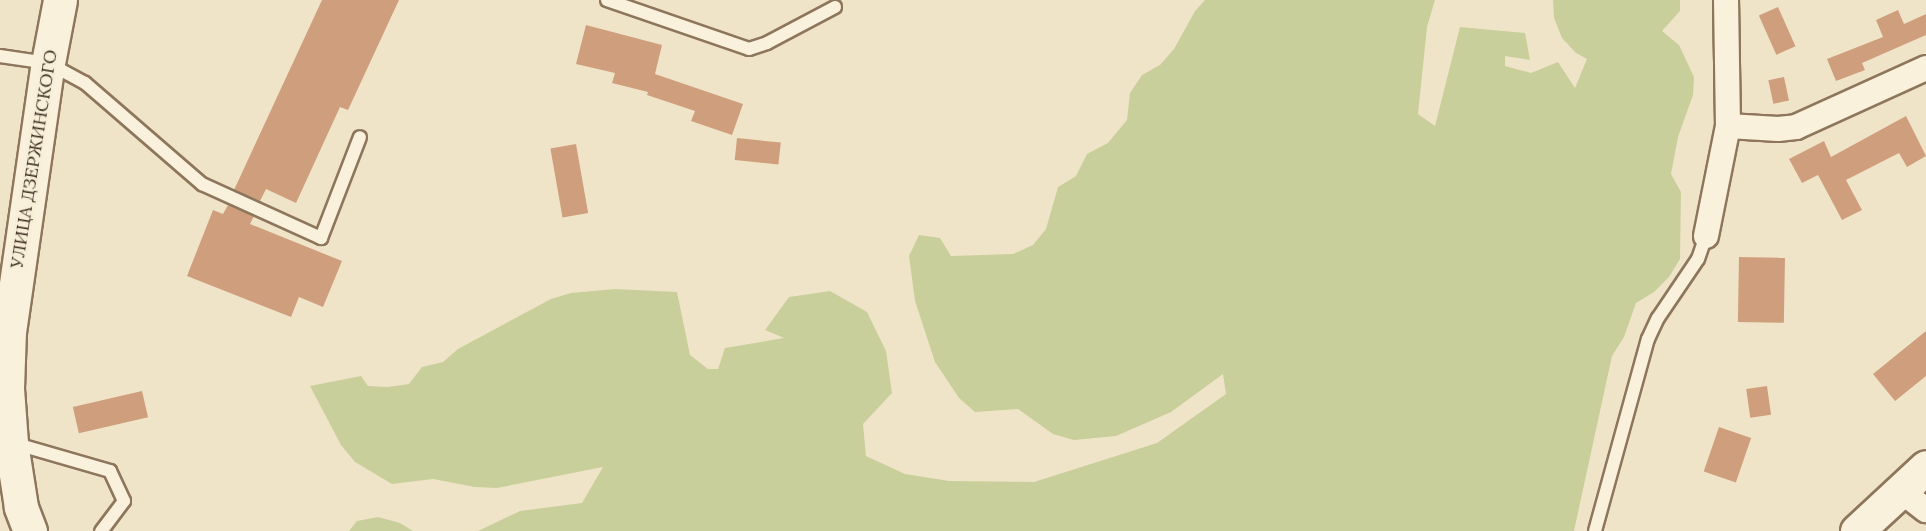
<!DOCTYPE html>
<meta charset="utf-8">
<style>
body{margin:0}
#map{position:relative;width:1926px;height:531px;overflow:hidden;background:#f0e4c8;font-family:Lora,serif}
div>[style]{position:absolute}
.green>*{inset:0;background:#c9cf9b}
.building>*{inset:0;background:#cf9f7d;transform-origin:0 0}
.roads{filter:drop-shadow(2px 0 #8d765c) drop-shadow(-2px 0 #8d765c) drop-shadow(0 2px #8d765c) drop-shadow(0 -2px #8d765c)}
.lane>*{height:12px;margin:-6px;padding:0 6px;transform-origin:6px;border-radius:6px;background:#faf1dc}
.street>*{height:24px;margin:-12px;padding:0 12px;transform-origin:12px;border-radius:12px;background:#faf1dc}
.secondary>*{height:33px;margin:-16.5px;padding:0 16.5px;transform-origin:16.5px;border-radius:16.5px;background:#faf1dc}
span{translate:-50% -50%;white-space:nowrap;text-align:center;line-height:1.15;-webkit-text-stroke:5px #f7eed8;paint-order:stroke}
.street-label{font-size:18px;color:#3d2e20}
</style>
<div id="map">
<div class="green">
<i style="clip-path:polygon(1205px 0,1435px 0,1427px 27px,1418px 114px,1435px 126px,1460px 27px,1525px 33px,1530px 60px,1505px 56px,1505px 66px,1531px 73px,1558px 62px,1575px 88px,1587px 59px,1576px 53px,1562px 38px,1554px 18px,1553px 0,1680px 0,1680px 11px,1662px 31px,1679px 45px,1694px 77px,1693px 95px,1678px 137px,1671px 174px,1681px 192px,1680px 259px,1669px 277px,1654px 292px,1636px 303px,1624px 337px,1612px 356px,1574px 531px,478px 531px,520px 511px,582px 503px,603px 467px,497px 488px,475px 487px,433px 479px,392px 484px,355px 462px,341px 445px,310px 386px,361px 376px,368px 386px,388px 387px,409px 384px,422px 367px,443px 362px,458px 349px,551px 299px,571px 293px,615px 289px,677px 292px,690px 355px,708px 369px,718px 369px,725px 348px,784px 338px,765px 330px,789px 297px,830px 291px,867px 312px,886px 351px,892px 393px,863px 424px,866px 456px,905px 474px,949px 481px,1034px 482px,1157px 443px,1226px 394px,1223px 374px,1171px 412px,1116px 436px,1074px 440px,1053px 434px,1018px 409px,975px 412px,959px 398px,935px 362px,915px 301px,909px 256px,919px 235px,940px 238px,951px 256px,1013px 254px,1033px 245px,1046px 229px,1058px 187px,1076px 176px,1087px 154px,1108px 143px,1127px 120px,1130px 93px,1142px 75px,1160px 65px,1174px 49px,1195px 11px)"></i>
<i style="clip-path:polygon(378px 517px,400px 523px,413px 531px,349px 531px,357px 521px)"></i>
</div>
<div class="building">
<i style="clip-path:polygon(322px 0,399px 0,348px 110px,340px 107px,296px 203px,266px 189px,260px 201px,234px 190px)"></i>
<i style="left:1778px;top:7px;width:43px;height:21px;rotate:66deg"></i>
<i style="clip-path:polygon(1898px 10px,1904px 24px,1926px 14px,1926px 35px,1862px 63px,1865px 70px,1836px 81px,1827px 59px,1883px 37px,1876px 20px)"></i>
<i style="clip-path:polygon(586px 25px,662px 45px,655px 74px,743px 104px,732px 135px,691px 121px,695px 111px,647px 95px,648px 92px,612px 83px,615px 73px,576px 64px)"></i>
<i style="left:1784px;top:77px;width:24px;height:16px;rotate:78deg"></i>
<i style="clip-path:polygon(1906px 116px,1926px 156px,1907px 167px,1899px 153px,1846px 180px,1862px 210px,1842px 220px,1818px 175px,1802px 183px,1789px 159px,1824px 141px,1831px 157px)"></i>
<i style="left:737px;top:138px;width:44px;height:22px;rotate:6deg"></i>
<i style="left:576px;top:144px;width:70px;height:26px;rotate:80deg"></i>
<i style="clip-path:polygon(228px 205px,254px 216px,250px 224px,342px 261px,323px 307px,299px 297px,291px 317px,187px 276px,213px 210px,223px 214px)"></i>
<i style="left:1739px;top:257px;width:46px;height:65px;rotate:1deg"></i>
<i style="clip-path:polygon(1926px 331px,1926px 376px,1895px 401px,1873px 374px)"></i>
<i style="left:1767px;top:386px;width:29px;height:21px;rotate:82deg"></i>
<i style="left:142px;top:391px;width:27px;height:71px;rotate:77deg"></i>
<i style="left:1719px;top:427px;width:34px;height:47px;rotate:19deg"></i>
</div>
<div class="roads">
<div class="lane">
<i style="left:607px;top:0;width:150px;rotate:19deg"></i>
<i style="left:749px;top:49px;width:19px;rotate:-18deg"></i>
<i style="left:767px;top:43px;width:77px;rotate:-27.9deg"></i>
<i style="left:0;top:56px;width:49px;rotate:8.3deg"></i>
<i style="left:48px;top:63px;width:42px;rotate:28.4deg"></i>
<i style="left:85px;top:83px;width:155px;rotate:40.8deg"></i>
<i style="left:202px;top:184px;width:131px;rotate:24.4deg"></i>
<i style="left:321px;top:238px;width:108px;rotate:-68.9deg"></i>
<i style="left:13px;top:443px;width:101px;rotate:16.1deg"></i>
<i style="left:110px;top:471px;width:33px;rotate:65deg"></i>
<i style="left:124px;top:501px;width:38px;rotate:127deg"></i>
<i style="left:1595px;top:531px;width:199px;rotate:-74.6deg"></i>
<i style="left:1648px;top:339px;width:23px;rotate:-65deg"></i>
<i style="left:1658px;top:318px;width:71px;rotate:-55.9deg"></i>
<i style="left:1698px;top:259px;width:24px;rotate:-71deg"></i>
</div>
<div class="street">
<i style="left:1728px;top:126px;width:50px;rotate:3.4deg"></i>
<i style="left:1778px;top:129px;width:18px;rotate:-6deg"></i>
<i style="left:1796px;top:127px;width:143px;rotate:-24.4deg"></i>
<i style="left:1706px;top:236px;width:112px;rotate:-78.7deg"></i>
<i style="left:1728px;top:126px;width:126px;rotate:-90.9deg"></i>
<i style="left:1900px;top:490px;width:33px;rotate:38deg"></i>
</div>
<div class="secondary">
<i style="left:30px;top:531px;width:26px;rotate:-111deg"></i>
<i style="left:21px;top:507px;width:65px;rotate:-98.9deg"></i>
<i style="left:11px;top:443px;width:55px;rotate:-94.2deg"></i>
<i style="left:7px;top:388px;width:56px;rotate:-88deg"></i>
<i style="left:9px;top:332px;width:272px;rotate:-81.8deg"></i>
<i style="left:48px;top:63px;width:64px;rotate:-79.2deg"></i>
<i style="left:1857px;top:531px;width:94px;rotate:-42.8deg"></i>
</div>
</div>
<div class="street-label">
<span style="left:34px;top:159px;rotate:-81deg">УЛИЦА ДЗЕРЖИНСКОГО</span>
</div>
</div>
